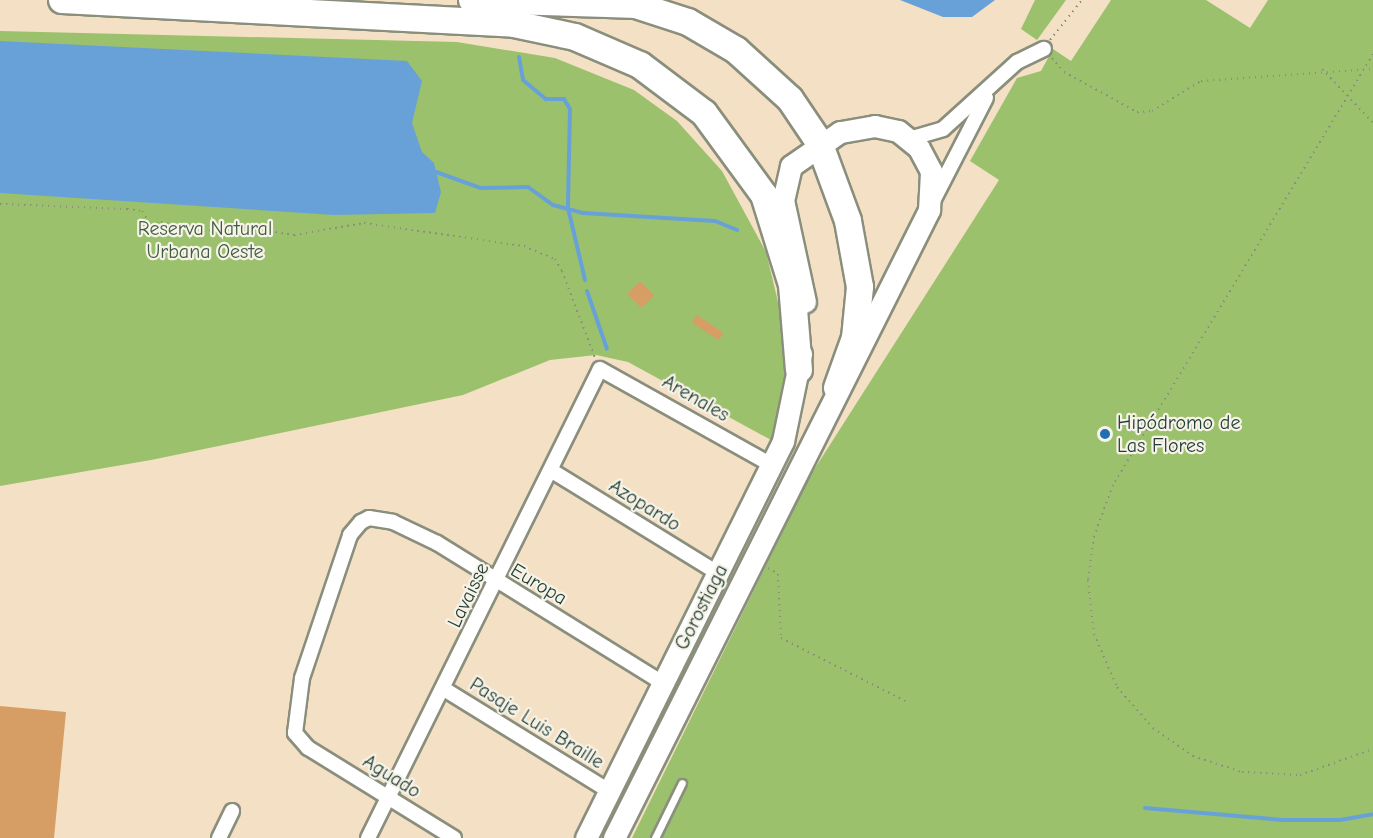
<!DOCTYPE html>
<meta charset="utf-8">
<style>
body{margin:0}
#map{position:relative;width:1373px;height:838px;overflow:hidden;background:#f4e0c4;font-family:"Comic Neue",sans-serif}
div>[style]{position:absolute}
.green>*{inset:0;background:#9bc16c}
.water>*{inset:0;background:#68a1d7}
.stream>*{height:4px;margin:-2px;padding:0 2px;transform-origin:2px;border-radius:2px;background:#68a1d7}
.building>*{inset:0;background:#d69d65;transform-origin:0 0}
.path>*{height:2px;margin-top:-1px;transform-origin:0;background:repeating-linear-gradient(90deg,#8a8e7c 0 1.5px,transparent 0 6px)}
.roads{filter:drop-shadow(2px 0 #8a8e7c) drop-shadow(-2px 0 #8a8e7c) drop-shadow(0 2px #8a8e7c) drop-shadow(0 -2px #8a8e7c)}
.lane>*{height:7px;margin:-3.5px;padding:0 3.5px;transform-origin:3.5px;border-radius:3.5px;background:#fff}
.street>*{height:14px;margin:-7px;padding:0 7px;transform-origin:7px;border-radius:7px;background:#fff}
.primary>*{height:21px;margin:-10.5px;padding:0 10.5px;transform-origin:10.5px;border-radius:10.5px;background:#fff}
.highway>*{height:26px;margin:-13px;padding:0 13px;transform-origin:13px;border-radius:13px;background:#fff}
.dots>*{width:16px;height:16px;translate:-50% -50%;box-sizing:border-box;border:3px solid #f7f3e8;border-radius:50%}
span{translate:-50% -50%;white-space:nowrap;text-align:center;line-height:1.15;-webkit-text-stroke:4.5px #f7f3e8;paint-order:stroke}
.park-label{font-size:20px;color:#3e5e42}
.street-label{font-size:20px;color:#1f3d34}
.poi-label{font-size:20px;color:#1f3d34}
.left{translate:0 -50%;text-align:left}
</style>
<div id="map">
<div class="green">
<i style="clip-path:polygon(1035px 0,1066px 0,1037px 40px,1021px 29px)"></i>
<i style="clip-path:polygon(1111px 0,1206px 0,1250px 28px,1268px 0,1373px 0,1373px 838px,632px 838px,810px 476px,999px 180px,970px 161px,1017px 78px,1041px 71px,1053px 49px,1071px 61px)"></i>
<i style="clip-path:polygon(0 31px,457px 42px,555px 58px,634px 90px,677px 121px,722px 171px,766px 252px,786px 335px,785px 382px,771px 440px,628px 362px,596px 355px,550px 360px,463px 395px,151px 460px,0 486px)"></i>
</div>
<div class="water">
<i style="clip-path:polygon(900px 0,995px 0,972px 17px,943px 17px)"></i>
<i style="clip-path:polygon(0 41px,407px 61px,422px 81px,412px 123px,422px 152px,434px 163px,441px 192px,435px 213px,334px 215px,0 193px)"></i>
</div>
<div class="stream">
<i style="left:519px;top:57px;width:23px;rotate:80deg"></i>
<i style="left:523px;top:80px;width:30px;rotate:40deg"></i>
<i style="left:546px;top:99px;width:18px"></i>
<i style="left:564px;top:99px;width:12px;rotate:59deg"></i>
<i style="left:570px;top:109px;width:99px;rotate:91.2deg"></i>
<i style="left:568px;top:208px;width:74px;rotate:76.7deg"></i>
<i style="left:436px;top:172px;width:48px;rotate:19.6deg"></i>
<i style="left:481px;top:188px;width:47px;rotate:-1.2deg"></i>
<i style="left:528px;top:187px;width:31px;rotate:36deg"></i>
<i style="left:553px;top:205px;width:31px;rotate:15deg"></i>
<i style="left:583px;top:213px;width:132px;rotate:3.5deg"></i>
<i style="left:715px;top:221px;width:24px;rotate:22deg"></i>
<i style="left:587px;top:291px;width:61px;rotate:71deg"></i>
<i style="left:1145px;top:808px;width:138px;rotate:5deg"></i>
<i style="left:1282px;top:820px;width:58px"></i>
<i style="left:1340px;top:820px;width:34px;rotate:-10deg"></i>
</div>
<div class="building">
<i style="left:640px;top:281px;width:20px;height:18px;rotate:45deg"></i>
<i style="left:697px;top:315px;width:32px;height:9px;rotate:34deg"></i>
<i style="clip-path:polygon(0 706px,66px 712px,54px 838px,0 838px)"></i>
</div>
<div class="path">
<i style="left:1050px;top:40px;width:51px;rotate:-51.3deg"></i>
<i style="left:1373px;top:54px;width:503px;rotate:121.1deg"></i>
<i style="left:1113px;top:485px;width:54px;rotate:110.4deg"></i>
<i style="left:1094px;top:536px;width:44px;rotate:97.8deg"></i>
<i style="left:1088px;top:580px;width:54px;rotate:83.7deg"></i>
<i style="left:1094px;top:634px;width:58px;rotate:66.5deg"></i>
<i style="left:1117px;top:687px;width:55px;rotate:48.7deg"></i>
<i style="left:1153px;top:728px;width:49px;rotate:35deg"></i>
<i style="left:1193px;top:756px;width:52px;rotate:18.1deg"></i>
<i style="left:1242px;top:772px;width:58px;rotate:3deg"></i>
<i style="left:1300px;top:775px;width:77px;rotate:-19.6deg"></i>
<i style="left:1052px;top:58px;width:18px;rotate:49deg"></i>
<i style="left:1064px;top:72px;width:83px;rotate:28.7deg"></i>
<i style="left:1137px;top:112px;width:15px;rotate:-4deg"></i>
<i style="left:1152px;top:111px;width:57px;rotate:-31.5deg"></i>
<i style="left:1201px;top:81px;width:172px;rotate:-4deg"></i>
<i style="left:1322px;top:69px;width:74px;rotate:46.6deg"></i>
<i style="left:0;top:204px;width:127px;rotate:2.3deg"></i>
<i style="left:127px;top:209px;width:15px;rotate:8deg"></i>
<i style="left:142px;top:211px;width:17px;rotate:57deg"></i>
<i style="left:151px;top:225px;width:10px;rotate:-17deg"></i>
<i style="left:161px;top:222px;width:43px;rotate:12.1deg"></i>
<i style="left:203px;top:231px;width:43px;rotate:-5.3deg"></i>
<i style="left:246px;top:227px;width:49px;rotate:9.5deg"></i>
<i style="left:294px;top:235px;width:71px;rotate:-9.7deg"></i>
<i style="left:364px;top:223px;width:162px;rotate:8.2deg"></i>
<i style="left:524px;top:246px;width:34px;rotate:23deg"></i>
<i style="left:555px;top:259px;width:14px;rotate:60deg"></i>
<i style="left:562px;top:271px;width:93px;rotate:69.2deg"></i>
<i style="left:768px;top:568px;width:12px;rotate:31deg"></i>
<i style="left:778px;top:574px;width:64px;rotate:87.3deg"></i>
<i style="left:781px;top:638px;width:144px;rotate:26.9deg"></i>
</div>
<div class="roads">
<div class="lane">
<i style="left:655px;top:838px;width:61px;rotate:-63.9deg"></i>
</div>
<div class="street">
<i style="left:909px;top:139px;width:35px;rotate:-16deg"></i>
<i style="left:943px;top:129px;width:100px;rotate:-42.2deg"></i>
<i style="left:1017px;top:62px;width:30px;rotate:-26deg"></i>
<i style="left:933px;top:201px;width:116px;rotate:-62.8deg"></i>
<i style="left:552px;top:471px;width:195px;rotate:31.6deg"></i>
<i style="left:444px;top:689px;width:194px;rotate:31.7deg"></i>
<i style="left:219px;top:838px;width:30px;rotate:-64deg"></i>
<i style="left:368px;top:838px;width:523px;rotate:-63.68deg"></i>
<i style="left:600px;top:369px;width:197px;rotate:29.2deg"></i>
<i style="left:454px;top:838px;width:172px;rotate:-148.3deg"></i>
<i style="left:308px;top:748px;width:20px;rotate:-131deg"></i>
<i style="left:295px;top:733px;width:55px;rotate:-82.7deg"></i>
<i style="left:302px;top:678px;width:151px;rotate:-71.4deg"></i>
<i style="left:350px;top:535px;width:17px;rotate:-50deg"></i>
<i style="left:361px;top:522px;width:9px;rotate:-27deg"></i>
<i style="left:369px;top:518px;width:24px;rotate:9deg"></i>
<i style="left:393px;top:522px;width:49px;rotate:25.5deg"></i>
<i style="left:437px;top:543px;width:266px;rotate:31.8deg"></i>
</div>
<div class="primary">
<i style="left:586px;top:838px;width:443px;rotate:-63.6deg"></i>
<i style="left:783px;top:441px;width:89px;rotate:-78.3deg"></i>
<i style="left:614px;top:838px;width:703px;rotate:-63.36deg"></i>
<i style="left:929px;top:210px;width:39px;rotate:-87deg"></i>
<i style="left:931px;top:171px;width:26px;rotate:-118deg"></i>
<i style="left:919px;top:148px;width:27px;rotate:-141deg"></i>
<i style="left:898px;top:131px;width:24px;rotate:-168deg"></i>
<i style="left:875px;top:126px;width:36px;rotate:170deg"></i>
<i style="left:840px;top:132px;width:60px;rotate:145.2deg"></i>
<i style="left:791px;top:166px;width:35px;rotate:103deg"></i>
<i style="left:783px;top:200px;width:104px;rotate:77.8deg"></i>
</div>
<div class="highway">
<i style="left:62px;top:0;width:453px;rotate:3deg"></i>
<i style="left:514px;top:24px;width:62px;rotate:12deg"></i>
<i style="left:575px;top:37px;width:71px;rotate:23.3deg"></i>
<i style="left:640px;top:65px;width:80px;rotate:36.9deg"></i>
<i style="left:704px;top:113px;width:102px;rotate:53.8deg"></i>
<i style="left:764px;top:195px;width:94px;rotate:72.7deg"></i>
<i style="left:792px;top:285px;width:85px;rotate:85.3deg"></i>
<i style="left:472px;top:0;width:166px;rotate:1.7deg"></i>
<i style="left:620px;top:0;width:71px;rotate:17.9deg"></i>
<i style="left:688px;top:22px;width:56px;rotate:30.3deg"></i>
<i style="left:736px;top:50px;width:73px;rotate:42.2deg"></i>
<i style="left:790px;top:99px;width:52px;rotate:56deg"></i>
<i style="left:819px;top:142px;width:84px;rotate:69.8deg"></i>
<i style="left:848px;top:221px;width:67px;rotate:79.7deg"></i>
<i style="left:860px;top:287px;width:51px;rotate:95.6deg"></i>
<i style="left:855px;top:338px;width:53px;rotate:109.8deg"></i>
</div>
</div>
<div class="dots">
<i style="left:1105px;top:434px;background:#1f6fb2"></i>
</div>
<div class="park-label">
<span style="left:205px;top:240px">Reserva Natural<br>Urbana Oeste</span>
</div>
<div class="street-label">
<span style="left:696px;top:398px;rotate:30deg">Arenales</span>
<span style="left:645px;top:505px;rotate:32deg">Azopardo</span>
<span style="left:539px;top:584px;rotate:31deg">Europa</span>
<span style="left:468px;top:595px;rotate:-64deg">Lavaisse</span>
<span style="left:701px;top:607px;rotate:-63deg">Gorostiaga</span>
<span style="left:537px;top:723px;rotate:32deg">Pasaje Luis Braille</span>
<span style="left:392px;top:776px;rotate:32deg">Aguado</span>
</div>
<div class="poi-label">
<span class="left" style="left:1117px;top:434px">Hipódromo de<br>Las Flores</span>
</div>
</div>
